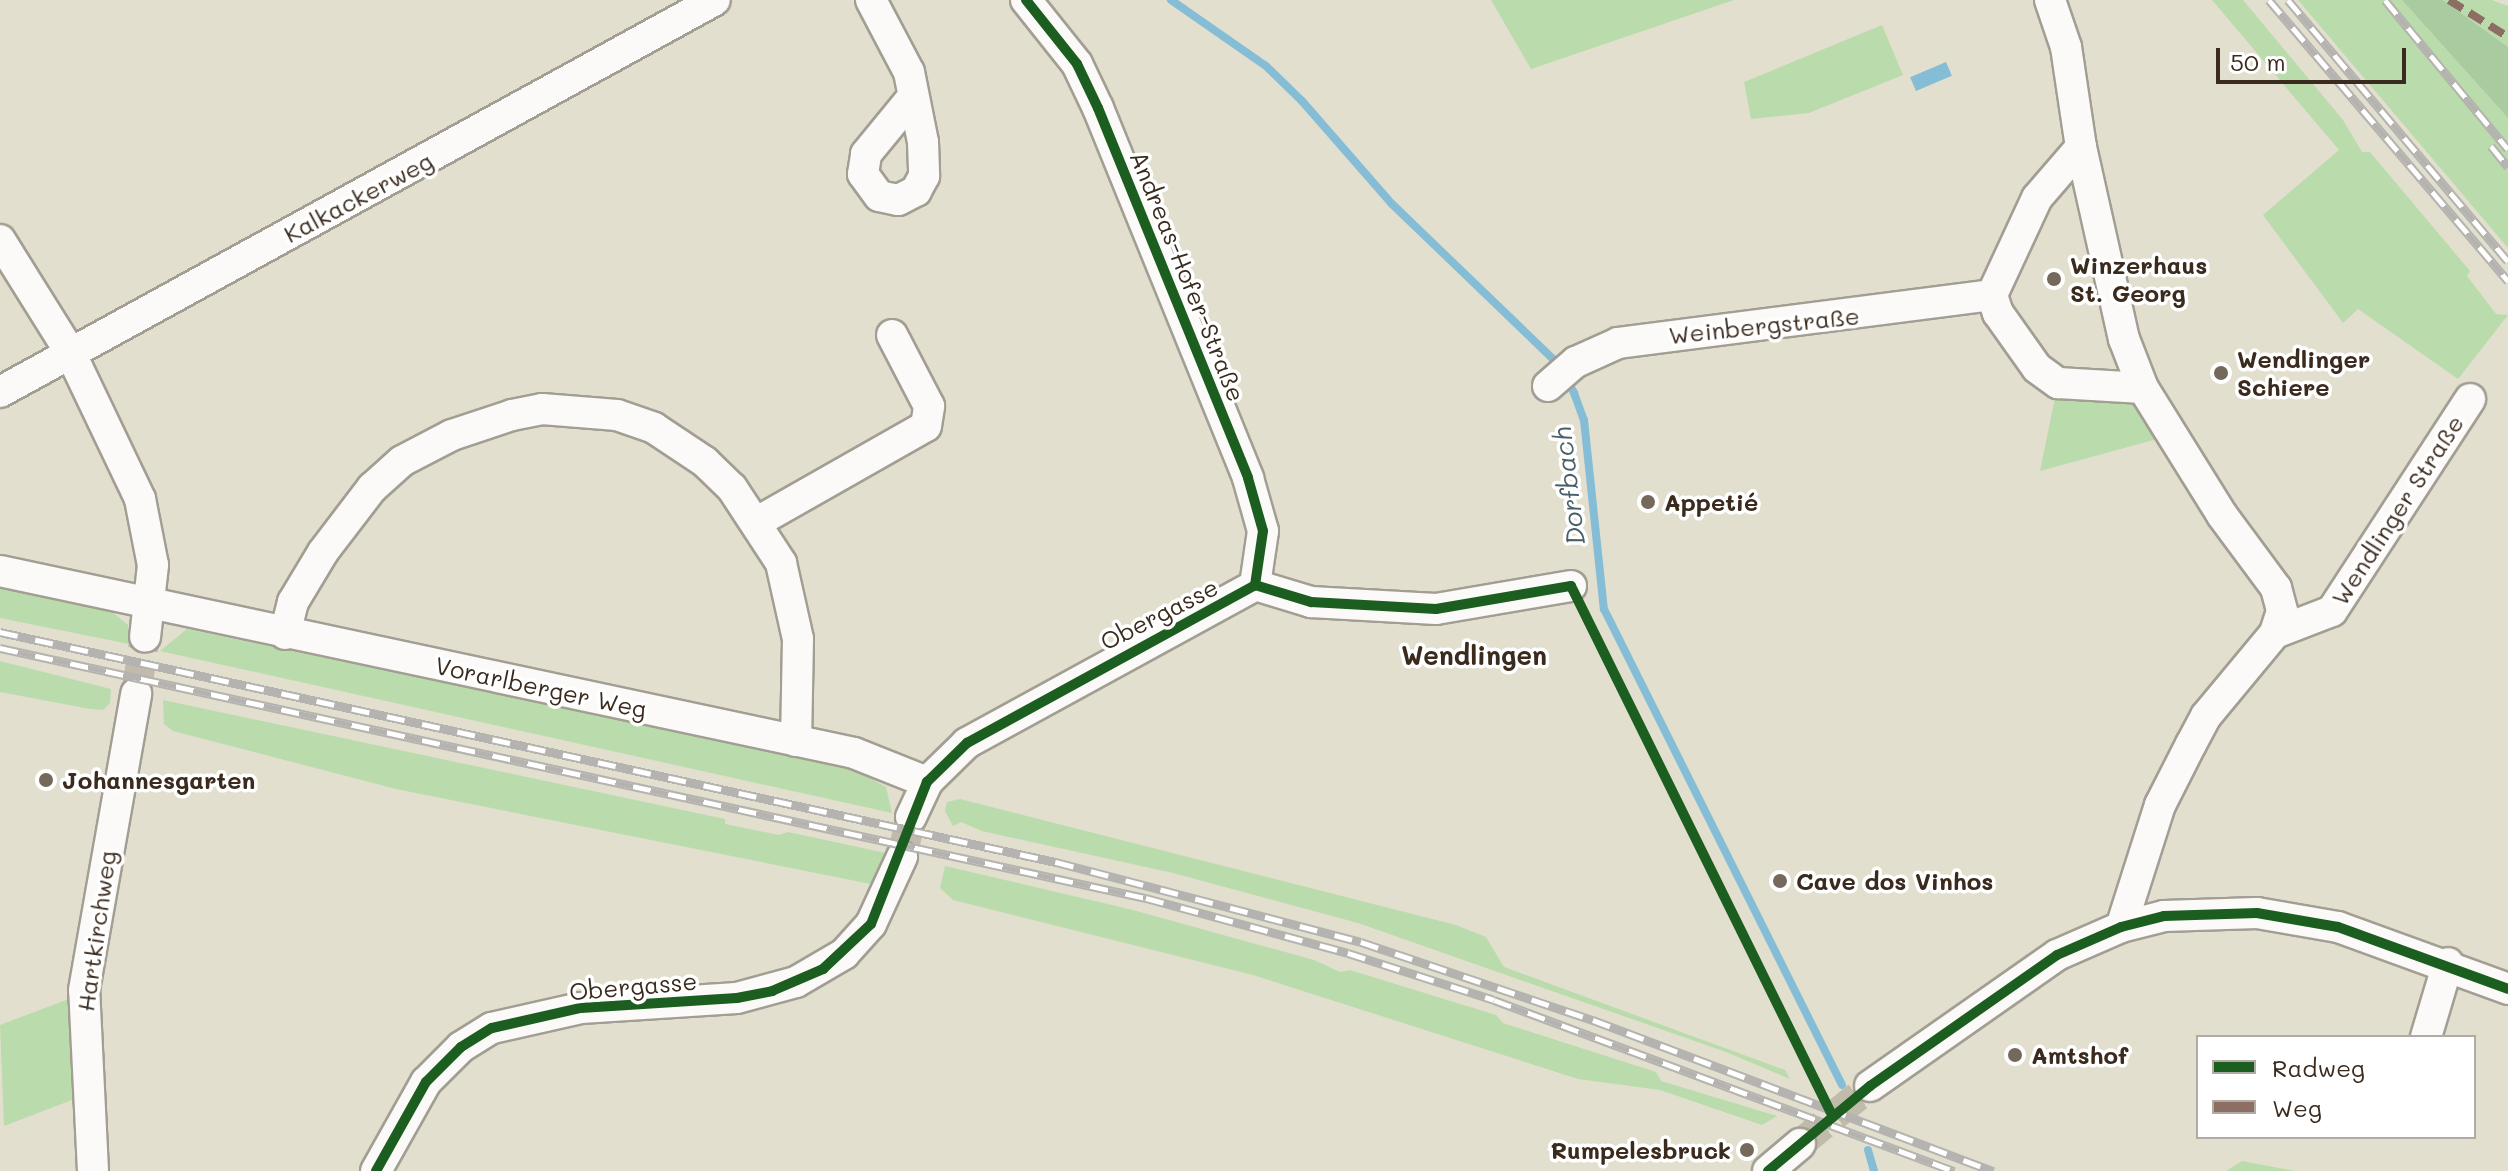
<!DOCTYPE html>
<meta charset="utf-8">
<style>
body{margin:0}
#map{position:relative;width:2508px;height:1171px;overflow:hidden;background:#e2dfce;font-family:Mali,sans-serif}
div>[style]{position:absolute}
.green>*{inset:0;background:#badcac}
.forest>*{inset:0;background:#a9cba0}
.water>*{inset:0;background:#86bdd6;transform-origin:0 0}
.stream>*{height:8px;margin:-4px;padding:0 4px;transform-origin:4px;border-radius:4px;background:#86bdd6}
.street-tunnel>*{height:30px;margin-top:-15px;transform-origin:0;background:repeating-linear-gradient(90deg,#c1bbab 0 30px,transparent 0 45px)}
.roads{filter:drop-shadow(2px 0 #a29e93) drop-shadow(-2px 0 #a29e93) drop-shadow(0 2px #a29e93) drop-shadow(0 -2px #a29e93)}
.street>*{height:30px;margin:-15px;padding:0 15px;transform-origin:15px;border-radius:15px;background:#fbfaf8}
.rail>*{height:9px;margin-top:-4.5px;transform-origin:0;background:repeating-linear-gradient(90deg,#fff 0 18px,#b5b3af 0 36px);box-sizing:border-box;border-block:2px solid #b5b3af}
.quiet>*{height:8px;margin-top:-4px;transform-origin:0;background:repeating-linear-gradient(90deg,#8d6e63 0 16px,transparent 0 24px)}
.cycleway>*{height:10px;margin:-5px;padding:0 5px;transform-origin:5px;border-radius:5px;background:#1b5e20}
.dots>*{width:22px;height:22px;translate:-50% -50%;box-sizing:border-box;border:4px solid #fff;border-radius:50%}
span{translate:-50% -50%;white-space:nowrap;text-align:center;line-height:1.15;-webkit-text-stroke:7px #fff;paint-order:stroke}
.street-label{font-size:24px;color:#3b2a1e}
.poi-label{font-size:24px;color:#3b2a1e;font-weight:700}
.left{translate:0 -50%;text-align:left}
.right{translate:-100% -50%;text-align:right}
.water-label{font-size:26px;color:#495f69;font-style:italic}
.neighbourhood-label{font-size:26px;color:#3b2a1e;font-weight:700}
.legend{position:absolute;left:2196px;top:1035px;width:280px;height:104px;box-sizing:border-box;background:#fff;border:2px solid #b1aaa5;margin:0;padding:10px 14px;list-style:none;font-size:24px;color:#3b2a1e}
.legend li{display:flex;align-items:center;gap:16px;height:40px}
.legend b{width:40px;border:2px solid #b1aaa5}
.scale{position:absolute;left:2216px;top:48px;width:190px;height:36px;box-sizing:border-box;border:4px solid #3b2a1e;border-top:0;padding-left:10px;font-size:24px;line-height:28px;white-space:nowrap;color:#3b2a1e;-webkit-text-stroke:6px #fff;paint-order:stroke}
</style>
<div id="map">
<div class="green">
<i style="clip-path:polygon(1491px 0,1734px 0,1531px 69px)"></i>
<i style="clip-path:polygon(2212px 0,2243px 0,2343px 120px,2362px 152px,2370px 152px,2470px 271px,2467px 276px,2496px 314px,2508px 315px,2458px 379px,2358px 309px,2343px 323px,2263px 215px,2339px 150px)"></i>
<i style="clip-path:polygon(2298px 0,2402px 0,2508px 118px,2508px 248px)"></i>
<i style="clip-path:polygon(2443px 0,2492px 0,2508px 6px,2508px 47px)"></i>
<i style="clip-path:polygon(1882px 25px,1903px 75px,1809px 113px,1751px 119px,1744px 82px)"></i>
<i style="clip-path:polygon(2058px 383px,2143px 388px,2172px 435px,2040px 471px)"></i>
<i style="clip-path:polygon(0 585px,109px 609px,128px 625px,129px 644px,0 618px)"></i>
<i style="clip-path:polygon(187px 629px,851px 768px,886px 787px,892px 813px,160px 651px)"></i>
<i style="clip-path:polygon(0 661px,111px 689px,110px 703px,103px 710px,90px 709px,0 692px)"></i>
<i style="clip-path:polygon(163px 700px,725px 819px,725px 824px,779px 835px,788px 832px,886px 853px,879px 878px,871px 884px,396px 789px,173px 731px,164px 724px)"></i>
<i style="clip-path:polygon(960px 799px,1456px 925px,1486px 937px,1504px 967px,1785px 1070px,1790px 1079px,1726px 1052px,1358px 923px,1173px 873px,982px 831px,961px 822px,953px 826px,945px 811px,947px 802px)"></i>
<i style="clip-path:polygon(945px 866px,1133px 910px,1314px 960px,1340px 972px,1350px 970px,1496px 1015px,1503px 1023px,1656px 1072px,1661px 1081px,1777px 1116px,1762px 1125px,1660px 1090px,1578px 1079px,1253px 975px,953px 900px,940px 888px)"></i>
<i style="clip-path:polygon(74px 997px,72px 1100px,4px 1126px,0 1025px)"></i>
<i style="clip-path:polygon(2242px 1161px,2295px 1171px,2226px 1171px)"></i>
</div>
<div class="forest">
<i style="clip-path:polygon(2402px 0,2443px 0,2508px 47px,2508px 118px)"></i>
</div>
<div class="water">
<i style="left:1946px;top:62px;width:15px;height:39px;rotate:67deg"></i>
</div>
<div class="stream">
<i style="left:1171px;top:0;width:116px;rotate:34.8deg"></i>
<i style="left:1266px;top:66px;width:50px;rotate:44.2deg"></i>
<i style="left:1302px;top:101px;width:135px;rotate:48.9deg"></i>
<i style="left:1391px;top:203px;width:225px;rotate:43.9deg"></i>
<i style="left:1553px;top:359px;width:40px;rotate:58deg"></i>
<i style="left:1574px;top:393px;width:29px;rotate:70deg"></i>
<i style="left:1584px;top:420px;width:190px;rotate:84deg"></i>
<i style="left:1604px;top:609px;width:532px;rotate:63.43deg"></i>
<i style="left:1868px;top:1150px;width:22px;rotate:74deg"></i>
</div>
<div class="street-tunnel">
<i style="left:136px;top:694px;width:58px;rotate:-81deg"></i>
<i style="left:902px;top:857px;width:41px;rotate:-77.3deg"></i>
<i style="left:1800px;top:1144px;width:91px;rotate:-39.6deg"></i>
</div>
<div class="roads">
<div class="street">
<i style="left:871px;top:0;width:81px;rotate:62.2deg"></i>
<i style="left:909px;top:72px;width:71px;rotate:78.7deg"></i>
<i style="left:923px;top:142px;width:34px;rotate:88deg"></i>
<i style="left:924px;top:176px;width:17px;rotate:118deg"></i>
<i style="left:916px;top:191px;width:20px;rotate:153deg"></i>
<i style="left:898px;top:200px;width:19px;rotate:-168deg"></i>
<i style="left:879px;top:196px;width:27px;rotate:-126deg"></i>
<i style="left:863px;top:174px;width:20px;rotate:-81deg"></i>
<i style="left:866px;top:154px;width:72px;rotate:-50.6deg"></i>
<i style="left:1026px;top:0;width:82px;rotate:51.4deg"></i>
<i style="left:1077px;top:64px;width:49px;rotate:64.5deg"></i>
<i style="left:1098px;top:108px;width:399px;rotate:67.9deg"></i>
<i style="left:1248px;top:478px;width:55px;rotate:74.2deg"></i>
<i style="left:1263px;top:531px;width:55px;rotate:98.4deg"></i>
<i style="left:2050px;top:0;width:50px;rotate:71.2deg"></i>
<i style="left:2066px;top:47px;width:101px;rotate:81.5deg"></i>
<i style="left:2081px;top:147px;width:197px;rotate:77.4deg"></i>
<i style="left:2124px;top:339px;width:53px;rotate:68.8deg"></i>
<i style="left:2143px;top:388px;width:150px;rotate:58.1deg"></i>
<i style="left:2222px;top:515px;width:91px;rotate:53.5deg"></i>
<i style="left:2276px;top:588px;width:24px;rotate:75deg"></i>
<i style="left:2282px;top:611px;width:23px;rotate:108deg"></i>
<i style="left:2275px;top:633px;width:108px;rotate:129.7deg"></i>
<i style="left:2206px;top:716px;width:32px;rotate:118deg"></i>
<i style="left:2191px;top:744px;width:68px;rotate:116.9deg"></i>
<i style="left:2160px;top:805px;width:128px;rotate:107.7deg"></i>
<i style="left:2081px;top:147px;width:67px;rotate:130.8deg"></i>
<i style="left:2037px;top:198px;width:107px;rotate:114.9deg"></i>
<i style="left:1992px;top:295px;width:19px;rotate:72deg"></i>
<i style="left:1998px;top:313px;width:67px;rotate:54.7deg"></i>
<i style="left:2037px;top:368px;width:26px;rotate:36deg"></i>
<i style="left:2058px;top:383px;width:85px;rotate:3.4deg"></i>
<i style="left:0;top:240px;width:132px;rotate:58deg"></i>
<i style="left:70px;top:352px;width:163px;rotate:64.5deg"></i>
<i style="left:140px;top:499px;width:67px;rotate:78.9deg"></i>
<i style="left:153px;top:565px;width:72px;rotate:96.3deg"></i>
<i style="left:1548px;top:386px;width:37px;rotate:-41deg"></i>
<i style="left:1576px;top:362px;width:46px;rotate:-24.3deg"></i>
<i style="left:1618px;top:343px;width:377px;rotate:-7.3deg"></i>
<i style="left:0;top:392px;width:815px;rotate:-28.73deg"></i>
<i style="left:757px;top:522px;width:194px;rotate:-29.6deg"></i>
<i style="left:926px;top:426px;width:20px;rotate:-81deg"></i>
<i style="left:929px;top:406px;width:80px;rotate:-117.5deg"></i>
<i style="left:0;top:571px;width:873px;rotate:12.03deg"></i>
<i style="left:854px;top:753px;width:79px;rotate:21.7deg"></i>
<i style="left:1255px;top:585px;width:59px;rotate:16.9deg"></i>
<i style="left:1311px;top:602px;width:125px;rotate:3.2deg"></i>
<i style="left:1436px;top:609px;width:137px;rotate:-9.7deg"></i>
<i style="left:2275px;top:633px;width:61px;rotate:-21.1deg"></i>
<i style="left:2332px;top:611px;width:253px;rotate:-56.9deg"></i>
<i style="left:285px;top:634px;width:33px;rotate:-76deg"></i>
<i style="left:293px;top:602px;width:58px;rotate:-59deg"></i>
<i style="left:323px;top:552px;width:81px;rotate:-52.6deg"></i>
<i style="left:372px;top:488px;width:40px;rotate:-42deg"></i>
<i style="left:402px;top:461px;width:56px;rotate:-27.5deg"></i>
<i style="left:452px;top:435px;width:63px;rotate:-18.4deg"></i>
<i style="left:512px;top:415px;width:31px;rotate:-11deg"></i>
<i style="left:542px;top:409px;width:75px;rotate:4.6deg"></i>
<i style="left:617px;top:415px;width:39px;rotate:19deg"></i>
<i style="left:654px;top:428px;width:61px;rotate:33.7deg"></i>
<i style="left:705px;top:462px;width:37px;rotate:44deg"></i>
<i style="left:732px;top:488px;width:90px;rotate:56.8deg"></i>
<i style="left:781px;top:563px;width:78px;rotate:77.4deg"></i>
<i style="left:798px;top:639px;width:102px;rotate:91.1deg"></i>
<i style="left:911px;top:817px;width:38px;rotate:-65deg"></i>
<i style="left:927px;top:782px;width:56px;rotate:-44.3deg"></i>
<i style="left:967px;top:743px;width:328px;rotate:-28.7deg"></i>
<i style="left:2426px;top:1037px;width:77px;rotate:-73.4deg"></i>
<i style="left:1870px;top:1086px;width:228px;rotate:-35deg"></i>
<i style="left:2057px;top:955px;width:70px;rotate:-23.6deg"></i>
<i style="left:2121px;top:927px;width:44px;rotate:-14.3deg"></i>
<i style="left:2164px;top:916px;width:93px;rotate:-1.8deg"></i>
<i style="left:2257px;top:913px;width:82px;rotate:9.8deg"></i>
<i style="left:2338px;top:927px;width:181px;rotate:20deg"></i>
<i style="left:93px;top:1171px;width:181px;rotate:-92.8deg"></i>
<i style="left:84px;top:990px;width:301px;rotate:-80deg"></i>
<i style="left:376px;top:1171px;width:102px;rotate:-60.7deg"></i>
<i style="left:426px;top:1082px;width:49px;rotate:-45deg"></i>
<i style="left:461px;top:1047px;width:36px;rotate:-32deg"></i>
<i style="left:492px;top:1028px;width:91px;rotate:-12.7deg"></i>
<i style="left:581px;top:1008px;width:156px;rotate:-3.7deg"></i>
<i style="left:737px;top:998px;width:61px;rotate:-15.2deg"></i>
<i style="left:796px;top:982px;width:56px;rotate:-30.3deg"></i>
<i style="left:844px;top:954px;width:40px;rotate:-48deg"></i>
<i style="left:871px;top:924px;width:74px;rotate:-65.2deg"></i>
<i style="left:1768px;top:1171px;width:42px;rotate:-40.2deg"></i>
</div>
</div>
<div class="rail">
<i style="left:2269px;top:0;width:369px;rotate:49.6deg"></i>
<i style="left:2288px;top:0;width:341px;rotate:49.9deg"></i>
<i style="left:2385px;top:0;width:193px;rotate:50.5deg"></i>
<i style="left:2491px;top:146px;width:27px;rotate:51deg"></i>
<i style="left:0;top:632px;width:1081px;rotate:12.29deg"></i>
<i style="left:1056px;top:862px;width:315px;rotate:14.7deg"></i>
<i style="left:1361px;top:942px;width:245px;rotate:18.6deg"></i>
<i style="left:1593px;top:1020px;width:428px;rotate:20.7deg"></i>
<i style="left:0;top:648px;width:1173px;rotate:12.31deg"></i>
<i style="left:1146px;top:898px;width:209px;rotate:15.2deg"></i>
<i style="left:1348px;top:953px;width:153px;rotate:17.8deg"></i>
<i style="left:1494px;top:1000px;width:491px;rotate:20.4deg"></i>
</div>
<div class="quiet">
<i style="left:2449px;top:0;width:70px;rotate:32.1deg"></i>
</div>
<div class="cycleway">
<i style="left:1026px;top:0;width:82px;rotate:51.4deg"></i>
<i style="left:1077px;top:64px;width:49px;rotate:64.5deg"></i>
<i style="left:1098px;top:108px;width:399px;rotate:67.9deg"></i>
<i style="left:1248px;top:478px;width:55px;rotate:74.2deg"></i>
<i style="left:1263px;top:531px;width:55px;rotate:98.4deg"></i>
<i style="left:1255px;top:585px;width:59px;rotate:16.9deg"></i>
<i style="left:1311px;top:602px;width:125px;rotate:3.2deg"></i>
<i style="left:1436px;top:609px;width:137px;rotate:-9.7deg"></i>
<i style="left:1571px;top:586px;width:592px;rotate:63.74deg"></i>
<i style="left:376px;top:1171px;width:102px;rotate:-60.7deg"></i>
<i style="left:426px;top:1082px;width:49px;rotate:-45deg"></i>
<i style="left:461px;top:1047px;width:36px;rotate:-32deg"></i>
<i style="left:492px;top:1028px;width:91px;rotate:-12.7deg"></i>
<i style="left:581px;top:1008px;width:156px;rotate:-3.7deg"></i>
<i style="left:737px;top:998px;width:36px;rotate:-11deg"></i>
<i style="left:772px;top:991px;width:56px;rotate:-23.3deg"></i>
<i style="left:823px;top:969px;width:66px;rotate:-43.2deg"></i>
<i style="left:871px;top:924px;width:153px;rotate:-68.5deg"></i>
<i style="left:927px;top:782px;width:56px;rotate:-44.3deg"></i>
<i style="left:967px;top:743px;width:328px;rotate:-28.7deg"></i>
<i style="left:1768px;top:1171px;width:133px;rotate:-39.8deg"></i>
<i style="left:1870px;top:1086px;width:228px;rotate:-35deg"></i>
<i style="left:2057px;top:955px;width:70px;rotate:-23.6deg"></i>
<i style="left:2121px;top:927px;width:44px;rotate:-14.3deg"></i>
<i style="left:2164px;top:916px;width:93px;rotate:-1.8deg"></i>
<i style="left:2257px;top:913px;width:82px;rotate:9.8deg"></i>
<i style="left:2338px;top:927px;width:181px;rotate:20deg"></i>
</div>
<div class="dots">
<i style="left:2054px;top:279px;background:#75695c"></i>
<i style="left:2221px;top:373px;background:#75695c"></i>
<i style="left:1648px;top:502px;background:#75695c"></i>
<i style="left:46px;top:780px;background:#75695c"></i>
<i style="left:1780px;top:881px;background:#75695c"></i>
<i style="left:2015px;top:1055px;background:#75695c"></i>
<i style="left:1747px;top:1150px;background:#75695c"></i>
</div>
<div class="street-label">
<span style="left:358px;top:197px;rotate:-28deg">Kalkackerweg</span>
<span style="left:1188px;top:276px;rotate:68deg">Andreas-Hofer-Straße</span>
<span style="left:1764px;top:325px;rotate:-6deg">Weinbergstraße</span>
<span style="left:2397px;top:510px;rotate:-57deg">Wendlinger Straße</span>
<span style="left:1159px;top:614px;rotate:-27deg">Obergasse</span>
<span style="left:541px;top:687px;rotate:12deg">Vorarlberger Weg</span>
<span style="left:96px;top:931px;rotate:-82deg">Hartkirchweg</span>
<span style="left:633px;top:986px;rotate:-5deg">Obergasse</span>
</div>
<div class="poi-label">
<span class="left" style="left:2070px;top:279px">Winzerhaus<br>St. Georg</span>
<span class="left" style="left:2237px;top:373px">Wendlinger<br>Schiere</span>
<span class="left" style="left:1664px;top:502px">Appetié</span>
<span class="left" style="left:62px;top:780px">Johannesgarten</span>
<span class="left" style="left:1796px;top:881px">Cave dos Vinhos</span>
<span class="left" style="left:2031px;top:1055px">Amtshof</span>
<span class="right" style="left:1731px;top:1150px">Rumpelesbruck</span>
</div>
<div class="water-label">
<span style="left:1569px;top:486px;rotate:-97deg">Dorfbach</span>
</div>
<div class="neighbourhood-label">
<span style="left:1474px;top:656px">Wendlingen</span>
</div>
<ul class="legend">
<li><b style="height:10px;background:#1b5e20"></b>Radweg</li>
<li><b style="height:10px;background:#8d6e63"></b>Weg</li>
</ul>
<div class="scale">50 m</div>
</div>
